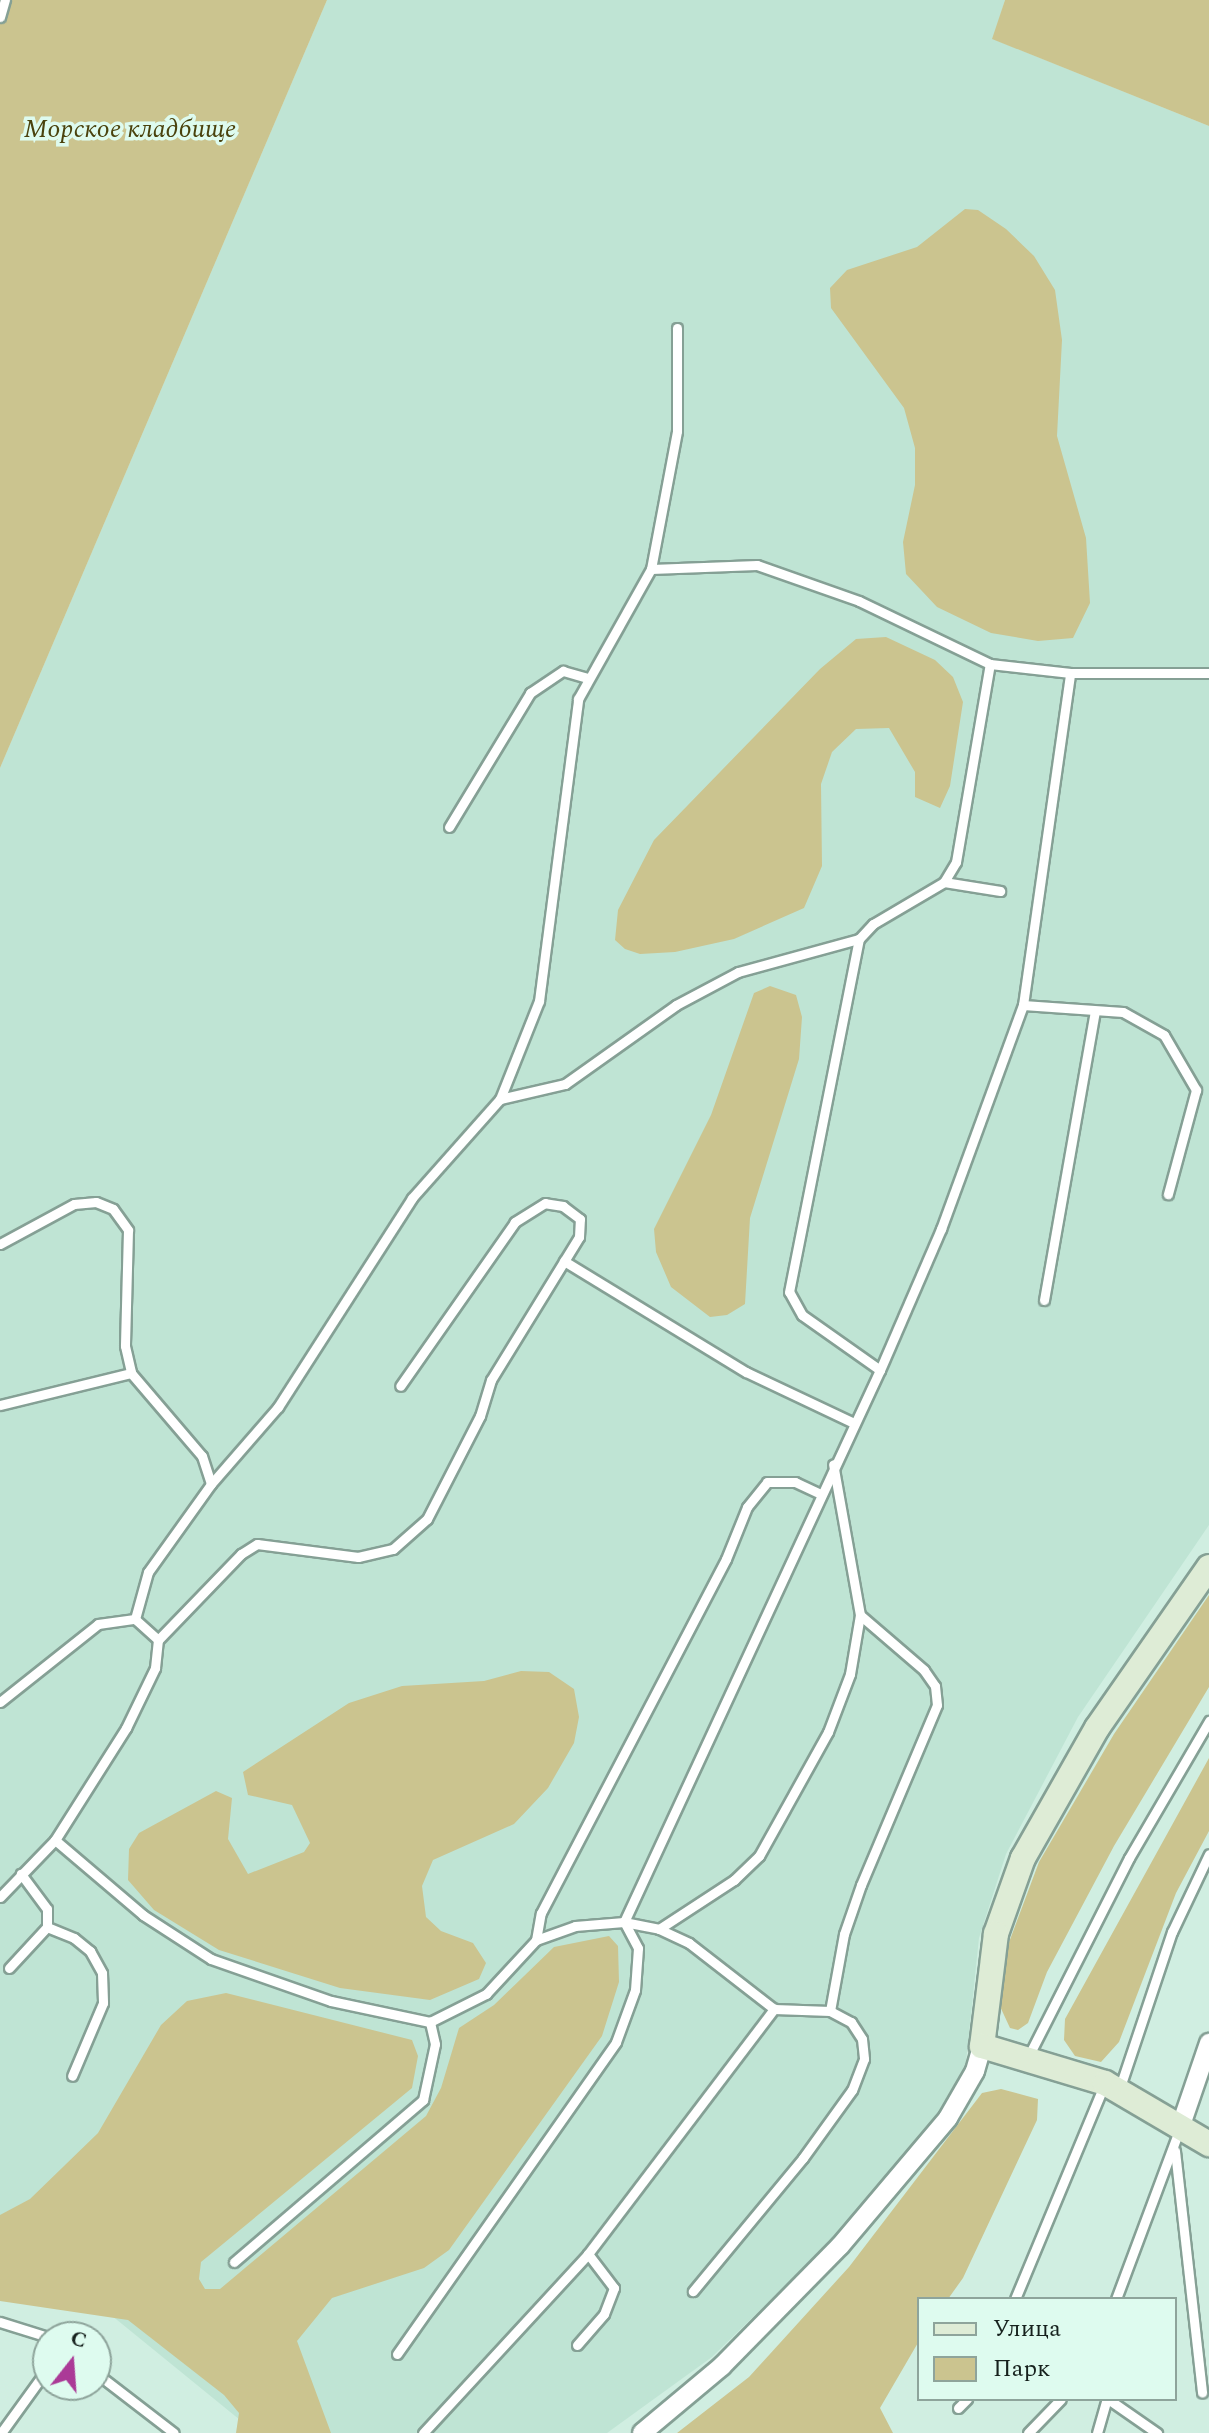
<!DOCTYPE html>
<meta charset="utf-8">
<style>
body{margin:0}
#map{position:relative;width:1209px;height:2433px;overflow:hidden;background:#d0eee1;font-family:Spectral,serif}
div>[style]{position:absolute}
.built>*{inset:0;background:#bfe4d4}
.green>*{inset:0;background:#cbc48f}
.roads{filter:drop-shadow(2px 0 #85a095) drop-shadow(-2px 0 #85a095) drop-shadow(0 2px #85a095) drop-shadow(0 -2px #85a095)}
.lane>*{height:9px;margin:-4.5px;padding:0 4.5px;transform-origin:4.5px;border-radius:4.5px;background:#fff}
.street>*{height:18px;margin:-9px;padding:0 9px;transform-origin:9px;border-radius:9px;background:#fff}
.secondary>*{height:24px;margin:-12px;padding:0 12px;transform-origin:12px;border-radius:12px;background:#deecd6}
span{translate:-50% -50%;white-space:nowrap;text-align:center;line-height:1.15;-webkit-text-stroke:7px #defbef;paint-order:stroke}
.park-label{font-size:26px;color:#4a420d;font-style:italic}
.legend{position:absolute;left:917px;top:2297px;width:260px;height:104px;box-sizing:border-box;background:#defbef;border:2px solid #8ea49b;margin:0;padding:10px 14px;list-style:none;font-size:24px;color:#16211d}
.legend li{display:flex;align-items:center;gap:16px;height:40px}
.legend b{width:40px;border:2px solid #8ea49b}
.north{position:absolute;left:32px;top:2321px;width:80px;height:80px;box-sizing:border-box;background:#defbef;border:2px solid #8ea49b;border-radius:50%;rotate:17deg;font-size:22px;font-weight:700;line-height:32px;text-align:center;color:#16211d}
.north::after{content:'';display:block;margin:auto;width:28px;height:36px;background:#ab3a97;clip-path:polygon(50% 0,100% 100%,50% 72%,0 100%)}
</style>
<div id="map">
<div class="built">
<i style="clip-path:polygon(327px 0,1005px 0,993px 39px,1209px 126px,1209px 1525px,1078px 1717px,1006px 1854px,979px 1938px,966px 2062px,939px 2117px,831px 2241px,712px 2357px,607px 2433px,256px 2433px,111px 2315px,0 2239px,0 768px)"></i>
</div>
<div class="green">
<i style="clip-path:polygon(0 0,327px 0,0 768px)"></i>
<i style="clip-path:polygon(1005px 0,1209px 0,1209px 126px,992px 39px)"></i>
<i style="clip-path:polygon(965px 209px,978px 210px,1006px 229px,1034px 256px,1055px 290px,1062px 340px,1057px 436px,1086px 538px,1090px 603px,1073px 638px,1038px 641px,991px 633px,937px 607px,906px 574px,903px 542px,915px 485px,915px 448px,904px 408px,831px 308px,830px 288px,847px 270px,917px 247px)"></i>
<i style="clip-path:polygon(886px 637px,935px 660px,953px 677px,963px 702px,950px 786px,940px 808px,915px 797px,915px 772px,889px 728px,856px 729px,832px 752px,821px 784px,822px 866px,804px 908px,734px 939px,675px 952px,640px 954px,625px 949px,615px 940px,618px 910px,654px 840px,820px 669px,856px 639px)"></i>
<i style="clip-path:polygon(770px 986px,796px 995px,802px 1017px,799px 1059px,750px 1218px,745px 1304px,727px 1315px,710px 1317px,671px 1287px,656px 1252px,654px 1229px,711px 1115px,754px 993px)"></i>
<i style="clip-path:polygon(1209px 1595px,1209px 1687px,1114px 1846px,1047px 1972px,1028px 2023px,1018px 2030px,1010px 2028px,998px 2002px,1008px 1945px,1039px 1862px,1114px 1734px)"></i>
<i style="clip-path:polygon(521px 1671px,549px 1672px,574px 1689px,579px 1717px,574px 1743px,548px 1788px,514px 1824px,433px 1860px,422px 1886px,426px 1917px,441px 1931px,473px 1943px,486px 1963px,479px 1979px,430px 2000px,340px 1988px,219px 1950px,154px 1910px,128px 1880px,129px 1849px,139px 1833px,216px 1791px,232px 1798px,228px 1839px,248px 1874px,304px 1852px,310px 1843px,292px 1805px,248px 1795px,243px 1772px,349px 1703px,402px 1686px,484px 1681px)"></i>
<i style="clip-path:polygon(1209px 1758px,1209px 1831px,1176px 1893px,1119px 2042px,1101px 2062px,1075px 2056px,1064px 2040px,1065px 2019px)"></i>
<i style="clip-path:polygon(609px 1936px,618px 1946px,619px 1982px,602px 2036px,449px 2250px,424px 2268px,332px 2298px,297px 2341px,331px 2433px,236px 2433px,239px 2413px,224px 2395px,128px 2320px,0 2301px,0 2215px,30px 2199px,98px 2133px,161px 2025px,187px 2001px,226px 1993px,412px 2040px,418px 2056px,412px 2088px,201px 2262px,199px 2279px,205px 2289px,220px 2289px,426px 2116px,441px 2088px,459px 2028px,494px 2005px,554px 1947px)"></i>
<i style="clip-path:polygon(1001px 2089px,1038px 2099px,1037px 2120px,963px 2278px,948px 2299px,919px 2299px,919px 2341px,880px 2408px,893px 2433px,677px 2433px,749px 2377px,849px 2267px,982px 2093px)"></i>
</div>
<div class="roads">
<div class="lane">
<i style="left:0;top:17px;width:18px;rotate:-74deg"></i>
<i style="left:651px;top:569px;width:106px;rotate:-2.2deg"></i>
<i style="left:757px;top:565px;width:108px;rotate:19.4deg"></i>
<i style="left:859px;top:601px;width:145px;rotate:25.7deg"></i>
<i style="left:990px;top:664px;width:81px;rotate:6.4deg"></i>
<i style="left:1070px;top:673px;width:139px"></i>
<i style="left:449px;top:827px;width:157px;rotate:-58.8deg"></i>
<i style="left:530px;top:693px;width:40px;rotate:-34deg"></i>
<i style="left:563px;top:671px;width:25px;rotate:16deg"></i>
<i style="left:944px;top:882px;width:23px;rotate:-59deg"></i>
<i style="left:956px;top:862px;width:201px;rotate:-80.3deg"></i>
<i style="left:1023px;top:1005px;width:100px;rotate:4deg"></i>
<i style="left:1123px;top:1012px;width:47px;rotate:29.3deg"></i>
<i style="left:1164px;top:1035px;width:64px;rotate:59.8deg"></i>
<i style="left:1196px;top:1090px;width:108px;rotate:105.1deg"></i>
<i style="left:500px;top:1099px;width:67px;rotate:-13deg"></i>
<i style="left:565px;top:1084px;width:136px;rotate:-35.4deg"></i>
<i style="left:676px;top:1005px;width:70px;rotate:-28deg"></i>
<i style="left:738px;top:972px;width:125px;rotate:-15.3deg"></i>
<i style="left:0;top:1244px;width:84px;rotate:-28.4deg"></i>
<i style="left:74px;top:1204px;width:22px;rotate:-5deg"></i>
<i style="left:96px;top:1202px;width:18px;rotate:22deg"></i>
<i style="left:113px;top:1209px;width:26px;rotate:54deg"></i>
<i style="left:128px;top:1230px;width:116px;rotate:91.5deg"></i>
<i style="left:125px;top:1346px;width:28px;rotate:77deg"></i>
<i style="left:131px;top:1373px;width:109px;rotate:49.5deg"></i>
<i style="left:202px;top:1456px;width:29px;rotate:72deg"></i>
<i style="left:211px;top:1484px;width:108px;rotate:125.6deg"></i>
<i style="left:148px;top:1572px;width:49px;rotate:105.5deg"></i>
<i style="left:135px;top:1619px;width:31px;rotate:42deg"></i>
<i style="left:564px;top:1261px;width:213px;rotate:31.4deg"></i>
<i style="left:746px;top:1372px;width:119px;rotate:25.3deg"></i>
<i style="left:1044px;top:1300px;width:292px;rotate:-80deg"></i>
<i style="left:880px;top:1370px;width:95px;rotate:-144.8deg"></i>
<i style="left:802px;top:1315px;width:26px;rotate:-119deg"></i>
<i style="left:789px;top:1292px;width:360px;rotate:-78.8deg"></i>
<i style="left:859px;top:939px;width:21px;rotate:-47deg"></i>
<i style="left:873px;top:924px;width:82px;rotate:-30.6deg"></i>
<i style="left:944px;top:882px;width:57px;rotate:9.1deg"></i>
<i style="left:0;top:1405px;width:135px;rotate:-13.7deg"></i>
<i style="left:211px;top:1484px;width:102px;rotate:-49deg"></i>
<i style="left:278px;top:1407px;width:248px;rotate:-57.3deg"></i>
<i style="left:412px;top:1198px;width:132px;rotate:-48.4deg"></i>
<i style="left:500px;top:1099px;width:105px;rotate:-68.3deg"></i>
<i style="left:539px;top:1001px;width:305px;rotate:-82.6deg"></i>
<i style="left:578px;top:699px;width:149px;rotate:-60.7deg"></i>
<i style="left:651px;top:569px;width:140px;rotate:-79.3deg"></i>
<i style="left:677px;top:431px;width:103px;rotate:-90deg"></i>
<i style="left:0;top:1702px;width:125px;rotate:-38.5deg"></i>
<i style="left:98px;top:1624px;width:37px;rotate:-8deg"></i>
<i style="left:55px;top:1840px;width:116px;rotate:40.4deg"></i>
<i style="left:143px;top:1915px;width:81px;rotate:32.9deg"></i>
<i style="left:211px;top:1959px;width:127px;rotate:19.3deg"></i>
<i style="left:331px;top:2001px;width:101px;rotate:12deg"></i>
<i style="left:430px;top:2022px;width:63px;rotate:-26.6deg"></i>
<i style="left:486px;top:1994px;width:74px;rotate:-47.2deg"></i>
<i style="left:536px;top:1940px;width:41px;rotate:-19.7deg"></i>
<i style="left:575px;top:1926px;width:49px;rotate:-4.7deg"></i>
<i style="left:624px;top:1922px;width:608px;rotate:-65.12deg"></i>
<i style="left:880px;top:1370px;width:154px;rotate:-66.6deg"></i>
<i style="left:941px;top:1229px;width:239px;rotate:-69.9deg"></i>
<i style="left:1023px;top:1005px;width:335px;rotate:-81.9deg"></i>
<i style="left:0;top:1897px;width:79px;rotate:-46deg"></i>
<i style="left:55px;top:1840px;width:133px;rotate:-57.6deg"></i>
<i style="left:126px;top:1728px;width:67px;rotate:-64.2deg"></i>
<i style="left:155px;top:1668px;width:28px;rotate:-84deg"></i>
<i style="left:158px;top:1640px;width:120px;rotate:-46deg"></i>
<i style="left:241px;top:1554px;width:19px;rotate:-32deg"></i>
<i style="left:257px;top:1544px;width:102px;rotate:7.3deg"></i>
<i style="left:358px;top:1557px;width:36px;rotate:-13deg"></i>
<i style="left:393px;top:1549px;width:45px;rotate:-41.4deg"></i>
<i style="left:427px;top:1519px;width:116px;rotate:-62.8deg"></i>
<i style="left:480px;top:1416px;width:38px;rotate:-73deg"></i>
<i style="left:491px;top:1380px;width:168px;rotate:-58.4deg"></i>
<i style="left:579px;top:1237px;width:18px;rotate:-87deg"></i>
<i style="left:580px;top:1219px;width:21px;rotate:-143deg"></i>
<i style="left:563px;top:1206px;width:18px;rotate:-171deg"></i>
<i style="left:545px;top:1203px;width:36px;rotate:148deg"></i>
<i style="left:515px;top:1222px;width:200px;rotate:125deg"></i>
<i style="left:624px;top:1922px;width:36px;rotate:11deg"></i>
<i style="left:659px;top:1929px;width:33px;rotate:25deg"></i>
<i style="left:689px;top:1943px;width:108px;rotate:37.8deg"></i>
<i style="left:774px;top:2009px;width:56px;rotate:2deg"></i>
<i style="left:830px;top:2011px;width:24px;rotate:28deg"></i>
<i style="left:851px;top:2022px;width:20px;rotate:57deg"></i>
<i style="left:862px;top:2039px;width:20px;rotate:84deg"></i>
<i style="left:864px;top:2059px;width:33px;rotate:111deg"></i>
<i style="left:852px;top:2090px;width:84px;rotate:125.8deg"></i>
<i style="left:803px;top:2158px;width:173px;rotate:129.6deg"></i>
<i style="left:47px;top:1927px;width:29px;rotate:22deg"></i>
<i style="left:74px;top:1938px;width:21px;rotate:39deg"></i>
<i style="left:90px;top:1951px;width:25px;rotate:61deg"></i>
<i style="left:102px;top:1973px;width:30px;rotate:88deg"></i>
<i style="left:103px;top:2003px;width:79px;rotate:113deg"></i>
<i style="left:659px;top:1929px;width:90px;rotate:-33.2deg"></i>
<i style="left:734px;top:1880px;width:35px;rotate:-44deg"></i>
<i style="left:759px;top:1856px;width:142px;rotate:-60.9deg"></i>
<i style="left:828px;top:1732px;width:62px;rotate:-69.2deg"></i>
<i style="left:850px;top:1674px;width:60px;rotate:-80.4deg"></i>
<i style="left:860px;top:1615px;width:153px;rotate:-100.1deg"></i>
<i style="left:536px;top:1940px;width:27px;rotate:-80deg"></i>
<i style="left:541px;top:1913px;width:399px;rotate:-62.4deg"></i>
<i style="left:726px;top:1559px;width:56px;rotate:-68deg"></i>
<i style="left:747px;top:1507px;width:32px;rotate:-51deg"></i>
<i style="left:767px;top:1482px;width:28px"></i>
<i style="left:795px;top:1482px;width:26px;rotate:25deg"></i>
<i style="left:9px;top:1968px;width:56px;rotate:-47.2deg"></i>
<i style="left:47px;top:1927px;width:18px;rotate:-90deg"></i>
<i style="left:47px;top:1909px;width:44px;rotate:-126.6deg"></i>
<i style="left:830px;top:2011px;width:78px;rotate:-79.7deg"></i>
<i style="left:844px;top:1934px;width:52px;rotate:-70.9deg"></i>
<i style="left:861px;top:1885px;width:195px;rotate:-67.1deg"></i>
<i style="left:937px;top:1705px;width:19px;rotate:-96deg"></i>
<i style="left:935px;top:1686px;width:19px;rotate:-125deg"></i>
<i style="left:924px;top:1670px;width:84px;rotate:-139.3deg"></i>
<i style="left:1027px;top:2059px;width:225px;rotate:-63.1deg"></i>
<i style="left:1129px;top:1858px;width:159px;rotate:-59.7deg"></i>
<i style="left:1119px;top:2090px;width:167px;rotate:-71.5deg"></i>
<i style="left:1172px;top:1932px;width:86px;rotate:-64.6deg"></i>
<i style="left:1175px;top:2151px;width:243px;rotate:83.6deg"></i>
<i style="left:234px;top:2262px;width:249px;rotate:-40.6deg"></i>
<i style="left:423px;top:2100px;width:57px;rotate:-77.9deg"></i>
<i style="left:435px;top:2044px;width:23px;rotate:-103deg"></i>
<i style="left:1015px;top:2299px;width:234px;rotate:-67.4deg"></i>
<i style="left:1116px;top:2299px;width:183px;rotate:-69.5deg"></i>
<i style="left:0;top:2322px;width:50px;rotate:17.4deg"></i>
<i style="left:577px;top:2345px;width:41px;rotate:-48.9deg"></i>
<i style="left:604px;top:2314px;width:28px;rotate:-69deg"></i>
<i style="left:614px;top:2288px;width:43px;rotate:-127.4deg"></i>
<i style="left:397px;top:2354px;width:381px;rotate:-54.9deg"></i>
<i style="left:616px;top:2042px;width:55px;rotate:-69.9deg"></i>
<i style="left:635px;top:1990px;width:42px;rotate:-85.9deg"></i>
<i style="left:638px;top:1948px;width:30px;rotate:-118deg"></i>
<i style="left:96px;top:2373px;width:98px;rotate:37.6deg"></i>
<i style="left:1108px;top:2399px;width:60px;rotate:34.8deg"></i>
<i style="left:958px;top:2408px;width:13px;rotate:-45deg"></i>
<i style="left:1px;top:2433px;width:80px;rotate:-54.1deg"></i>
<i style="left:423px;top:2433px;width:243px;rotate:-47.3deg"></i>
<i style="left:588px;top:2254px;width:308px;rotate:-52.8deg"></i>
<i style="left:1028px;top:2433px;width:47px;rotate:-45.9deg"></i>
<i style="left:1097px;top:2433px;width:35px;rotate:-74deg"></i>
</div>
<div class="street">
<i style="left:1181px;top:2125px;width:87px;rotate:-71.1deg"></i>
<i style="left:642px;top:2433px;width:104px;rotate:-39.9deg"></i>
<i style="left:722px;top:2366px;width:168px;rotate:-45.5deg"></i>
<i style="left:840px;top:2246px;width:167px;rotate:-49.8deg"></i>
<i style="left:948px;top:2118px;width:54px;rotate:-60.1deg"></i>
<i style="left:975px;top:2071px;width:26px;rotate:-74deg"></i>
</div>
<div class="secondary">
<i style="left:1209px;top:1567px;width:196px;rotate:124.8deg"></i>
<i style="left:1097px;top:1728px;width:150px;rotate:119.6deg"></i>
<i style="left:1023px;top:1858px;width:81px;rotate:109.6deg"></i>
<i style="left:996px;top:1934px;width:113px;rotate:97.1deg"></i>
<i style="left:982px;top:2046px;width:128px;rotate:16.7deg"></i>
<i style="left:1105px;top:2083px;width:121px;rotate:30.4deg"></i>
</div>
</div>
<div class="park-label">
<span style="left:130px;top:130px">Морское кладбище</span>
</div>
<ul class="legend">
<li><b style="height:10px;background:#deecd6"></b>Улица</li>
<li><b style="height:22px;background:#cbc48f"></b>Парк</li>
</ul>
<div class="north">С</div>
</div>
